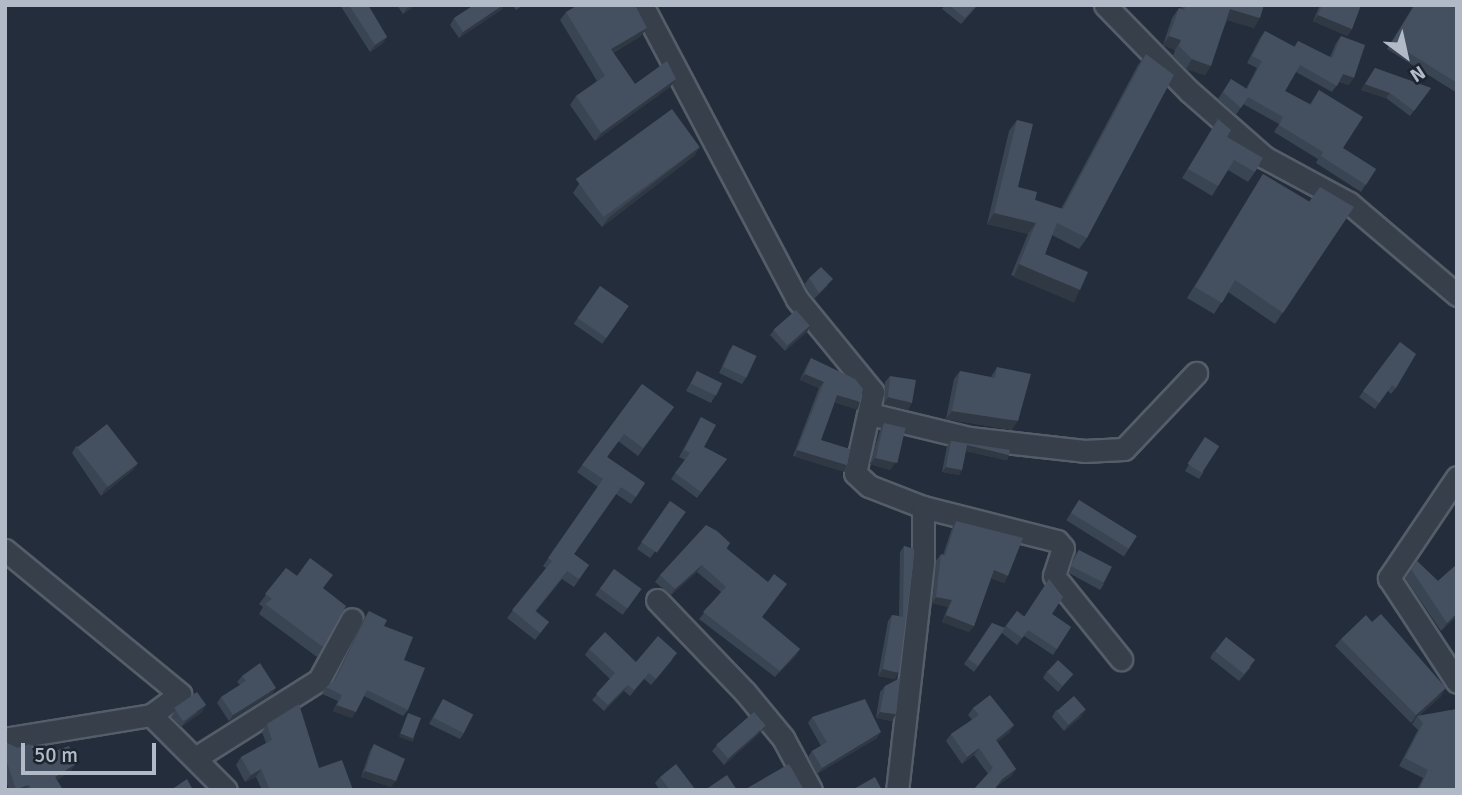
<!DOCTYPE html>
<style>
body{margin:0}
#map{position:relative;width:1462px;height:795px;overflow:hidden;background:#232d3b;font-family:Signika,sans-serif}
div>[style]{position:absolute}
.roads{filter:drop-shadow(2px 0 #555d69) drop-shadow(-2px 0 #555d69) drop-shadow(0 2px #555d69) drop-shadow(0 -2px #555d69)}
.minor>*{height:21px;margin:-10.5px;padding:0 10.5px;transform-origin:10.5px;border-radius:10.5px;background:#373f4b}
.wall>*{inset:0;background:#3a4553;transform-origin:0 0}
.shaded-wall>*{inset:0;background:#303843;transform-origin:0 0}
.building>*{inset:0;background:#445060;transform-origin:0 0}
span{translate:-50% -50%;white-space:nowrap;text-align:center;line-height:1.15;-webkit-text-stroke:5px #1c2430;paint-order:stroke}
.frame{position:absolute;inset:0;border:7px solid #b2bac7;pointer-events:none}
.north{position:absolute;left:1371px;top:21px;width:70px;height:70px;-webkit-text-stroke:5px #1c2430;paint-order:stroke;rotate:147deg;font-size:19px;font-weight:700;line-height:28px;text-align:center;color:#b2bac7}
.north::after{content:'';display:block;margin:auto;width:24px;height:32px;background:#b2bac7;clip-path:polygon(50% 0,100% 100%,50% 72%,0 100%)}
.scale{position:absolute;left:21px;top:743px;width:135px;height:32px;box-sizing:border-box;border:4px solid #b2bac7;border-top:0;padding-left:9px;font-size:21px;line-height:24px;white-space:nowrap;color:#b2bac7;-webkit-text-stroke:5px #1c2430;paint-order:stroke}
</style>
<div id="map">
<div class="roads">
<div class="minor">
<i style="left:642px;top:5px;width:332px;rotate:62.2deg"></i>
<i style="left:797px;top:299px;width:120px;rotate:50.7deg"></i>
<i style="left:873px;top:392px;width:83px;rotate:102.5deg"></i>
<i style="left:855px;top:473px;width:19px;rotate:43deg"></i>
<i style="left:869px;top:486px;width:58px;rotate:21.3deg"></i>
<i style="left:923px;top:507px;width:56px;rotate:90deg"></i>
<i style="left:923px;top:563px;width:228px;rotate:96.5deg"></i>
<i style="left:1105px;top:5px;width:120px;rotate:45.7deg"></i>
<i style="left:1189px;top:91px;width:100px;rotate:41.3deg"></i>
<i style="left:1264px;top:157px;width:97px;rotate:28.4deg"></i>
<i style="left:1349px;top:203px;width:142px;rotate:40.4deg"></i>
<i style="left:870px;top:414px;width:102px;rotate:13.6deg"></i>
<i style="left:969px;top:438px;width:116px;rotate:6.4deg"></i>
<i style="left:1084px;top:451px;width:40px;rotate:-2.9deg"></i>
<i style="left:1124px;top:449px;width:105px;rotate:-46.5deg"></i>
<i style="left:1457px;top:477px;width:122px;rotate:124deg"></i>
<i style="left:1389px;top:578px;width:124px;rotate:56.8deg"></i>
<i style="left:923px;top:507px;width:138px;rotate:14.2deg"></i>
<i style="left:1057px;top:541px;width:9px;rotate:49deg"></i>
<i style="left:1063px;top:548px;width:29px;rotate:108deg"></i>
<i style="left:1054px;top:576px;width:107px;rotate:51.1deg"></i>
<i style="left:5px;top:550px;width:227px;rotate:39.4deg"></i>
<i style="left:180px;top:694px;width:36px;rotate:144deg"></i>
<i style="left:151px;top:715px;width:148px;rotate:170.7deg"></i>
<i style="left:657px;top:600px;width:127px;rotate:46.3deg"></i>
<i style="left:745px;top:692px;width:60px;rotate:50.4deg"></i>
<i style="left:783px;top:738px;width:59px;rotate:61.7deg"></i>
<i style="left:151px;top:715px;width:106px;rotate:45deg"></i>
<i style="left:197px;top:757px;width:144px;rotate:-32.3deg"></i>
<i style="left:319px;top:680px;width:69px;rotate:-61.6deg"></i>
</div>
</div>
<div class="wall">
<i style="clip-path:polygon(340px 5px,368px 5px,387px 37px,382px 44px,370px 52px)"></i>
<i style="clip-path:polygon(397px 5px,416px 5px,403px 14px)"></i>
<i style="clip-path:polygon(474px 5px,505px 5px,501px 10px,459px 38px,450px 25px,454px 18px)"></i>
<i style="clip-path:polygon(512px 5px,524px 5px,516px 10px)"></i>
<i style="clip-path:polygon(945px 5px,978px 5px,961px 24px,942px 9px)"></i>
<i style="clip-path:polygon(1183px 5px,1264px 5px,1254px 28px,1227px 20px,1205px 75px,1186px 69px,1173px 56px,1175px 50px,1163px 45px,1172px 18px,1179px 8px,1181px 9px)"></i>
<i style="clip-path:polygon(1320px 5px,1361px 5px,1352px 29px,1347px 36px,1313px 21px)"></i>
<i style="clip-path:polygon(1414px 5px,1457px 5px,1457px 93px,1387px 49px)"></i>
<i style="clip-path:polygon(566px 12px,641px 36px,613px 53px,635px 84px,676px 79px,670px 87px,595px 141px,570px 105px,576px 96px,597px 81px,560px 20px)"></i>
<i style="clip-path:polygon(1265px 31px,1294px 47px,1298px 41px,1330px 57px,1336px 43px,1341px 36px,1349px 85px,1339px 82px,1332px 92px,1296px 72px,1285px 91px,1310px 104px,1319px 90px,1343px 148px,1376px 169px,1361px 192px,1316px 163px,1318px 159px,1274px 132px,1279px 124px,1243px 104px,1236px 115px,1218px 99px,1231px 79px,1246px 89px,1257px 68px,1247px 63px,1260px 38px)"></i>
<i style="clip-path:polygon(1146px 54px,1087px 238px,1079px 249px,1052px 235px,1045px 254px,1073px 301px,1011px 275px,1028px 234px,987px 224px,1009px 131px,1017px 120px,1018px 187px,1035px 200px,1061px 209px,1138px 65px)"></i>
<i style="clip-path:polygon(1375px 68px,1431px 88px,1410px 116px,1386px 98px,1361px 90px)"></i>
<i style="clip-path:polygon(1218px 119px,1227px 137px,1255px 172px,1248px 182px,1228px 170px,1212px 196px,1182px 178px)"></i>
<i style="clip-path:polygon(700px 147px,694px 156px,602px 227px,573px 193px,579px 184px)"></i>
<i style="clip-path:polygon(1263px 174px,1309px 201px,1354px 207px,1275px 324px,1228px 292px,1214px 314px,1187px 298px)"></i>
<i style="clip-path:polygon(809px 278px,828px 285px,814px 299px,804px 285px)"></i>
<i style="left:600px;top:286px;width:35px;height:46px;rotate:35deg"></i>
<i style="clip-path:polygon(810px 326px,807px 332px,785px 351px,770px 335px,774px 330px)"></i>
<i style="clip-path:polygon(1400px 342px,1396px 388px,1391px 394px,1388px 391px,1375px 409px,1359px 397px)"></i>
<i style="clip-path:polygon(733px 345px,746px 378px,742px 384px,719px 373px,729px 351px)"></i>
<i style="clip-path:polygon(811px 358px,856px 409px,835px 402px,821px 440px,847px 465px,842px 471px,793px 456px,819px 388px,800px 380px,807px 365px)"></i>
<i style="clip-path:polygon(997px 367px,1012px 430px,946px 419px,954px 379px,960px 371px,991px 377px)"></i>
<i style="clip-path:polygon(697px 371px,715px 396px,711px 403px,686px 391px)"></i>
<i style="clip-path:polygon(890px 376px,908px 410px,884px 404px,885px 382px)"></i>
<i style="clip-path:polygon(642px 384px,674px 407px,638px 456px,618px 441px,607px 457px,645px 483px,631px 504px,616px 494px,574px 554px,589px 565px,574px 587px,562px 579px,536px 611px,549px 622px,535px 640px,507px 618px,546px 568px,543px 566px,598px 487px,577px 472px)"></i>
<i style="clip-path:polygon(701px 417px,704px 447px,727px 459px,697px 498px,671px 479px,685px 460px,679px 457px)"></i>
<i style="clip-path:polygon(884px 423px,895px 463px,890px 470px,870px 464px,880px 430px)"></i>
<i style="clip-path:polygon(1205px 437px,1203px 473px,1199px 479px,1185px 471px)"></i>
<i style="clip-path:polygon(951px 441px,1009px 455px,1005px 460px,966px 451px,962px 470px,959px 475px,942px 472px,947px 446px)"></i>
<i style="clip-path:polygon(76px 446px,138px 463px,133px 470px,101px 496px,72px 453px)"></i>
<i style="left:1079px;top:500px;width:68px;height:24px;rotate:32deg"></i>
<i style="clip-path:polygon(670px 501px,686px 512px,650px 558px,637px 549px)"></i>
<i style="clip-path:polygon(956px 521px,1004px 583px,991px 578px,974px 626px,969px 632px,942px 622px,948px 607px,932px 603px,936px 561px,941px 554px,943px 555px,952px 528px)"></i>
<i style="clip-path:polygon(730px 543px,727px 548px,762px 617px,800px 649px,775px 677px,699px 619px,721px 592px,697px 572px,671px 595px,655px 582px,660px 575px)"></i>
<i style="clip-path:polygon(904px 546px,914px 549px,895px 679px,878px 676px,888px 621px,892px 615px,899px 616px,900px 552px)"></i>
<i style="clip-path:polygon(1079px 550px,1104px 584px,1100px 590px,1069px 573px,1074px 556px)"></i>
<i style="clip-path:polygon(1417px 561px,1438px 581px,1457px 564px,1457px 616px,1441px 631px,1405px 578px)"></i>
<i style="clip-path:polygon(286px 568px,297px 576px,323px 589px,323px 647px,317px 657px,259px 614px,263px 607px,259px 604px)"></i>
<i style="left:614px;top:569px;width:34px;height:32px;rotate:36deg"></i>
<i style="clip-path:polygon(369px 611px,384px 626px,408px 710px,403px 716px,364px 696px,352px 718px,333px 711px,338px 701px,322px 694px,326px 687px,333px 682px,365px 617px)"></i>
<i style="clip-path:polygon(1017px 611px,1024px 616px,1052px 614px,1071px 627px,1053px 655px,1024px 636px,1017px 645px,1002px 633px,974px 672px,964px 664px,992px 623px,1004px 628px)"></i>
<i style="clip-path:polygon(1341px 639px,1441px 696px,1419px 716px,1457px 709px,1457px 790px,1417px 790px,1423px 778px,1399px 766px,1418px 730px,1412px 724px,1416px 719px,1411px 723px,1335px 646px)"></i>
<i style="clip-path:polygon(589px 649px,636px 662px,673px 659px,651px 685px,644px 679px,630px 696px,624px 691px,604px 711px,592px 700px,610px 679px,585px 655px)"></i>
<i style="clip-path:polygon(1214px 651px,1251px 667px,1239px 681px,1210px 658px)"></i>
<i style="clip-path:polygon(1047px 671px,1073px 674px,1058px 692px,1043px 678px)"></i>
<i style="clip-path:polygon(242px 676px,272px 694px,229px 721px,217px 703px,221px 697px,240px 685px,237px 682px)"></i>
<i style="clip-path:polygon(885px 686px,896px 714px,892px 721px,876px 718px,880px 692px)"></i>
<i style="clip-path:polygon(443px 699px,464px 733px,460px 739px,429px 724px)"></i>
<i style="clip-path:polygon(973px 708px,1014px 725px,1009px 733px,997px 742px,1016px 769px,1011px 776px,997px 786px,974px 755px,962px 764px,946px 741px,951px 734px,972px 720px,968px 715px)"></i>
<i style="clip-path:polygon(176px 710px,202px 712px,181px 727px,171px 717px)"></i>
<i style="clip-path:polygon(1056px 710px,1081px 717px,1064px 731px,1052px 717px)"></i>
<i style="clip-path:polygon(812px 717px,877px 738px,817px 774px,808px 757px,812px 751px,821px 746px,808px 723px)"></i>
<i style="clip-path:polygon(267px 724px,319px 768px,353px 790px,262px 790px,256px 777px,245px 782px,236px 765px,241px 757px,266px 743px,262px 732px)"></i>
<i style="clip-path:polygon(761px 732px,724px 765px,712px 751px,717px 745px)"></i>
<i style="clip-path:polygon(5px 742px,36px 758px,71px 771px,57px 780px,63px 790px,9px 790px,5px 779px)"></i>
<i style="clip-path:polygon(374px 744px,391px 787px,361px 777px,370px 751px)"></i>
<i style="clip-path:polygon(660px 777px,694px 790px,660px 790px,655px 783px)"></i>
</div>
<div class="shaded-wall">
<i style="clip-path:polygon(411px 5px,416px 5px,403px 14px,407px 8px)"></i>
<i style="clip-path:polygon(503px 5px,505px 5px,501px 10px,459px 38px,463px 32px)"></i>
<i style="clip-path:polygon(1230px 9px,1260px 18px,1254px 28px,1224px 19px)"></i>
<i style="clip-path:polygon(1318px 15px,1352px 29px,1347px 36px,1313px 21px)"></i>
<i style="clip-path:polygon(647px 28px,641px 36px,605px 57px,611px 49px)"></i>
<i style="clip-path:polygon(1169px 36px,1181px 40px,1175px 50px,1163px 45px)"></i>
<i style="clip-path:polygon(387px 37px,382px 44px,370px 52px,375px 45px)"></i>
<i style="clip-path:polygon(1192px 59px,1211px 66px,1205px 75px,1186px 69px)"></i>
<i style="clip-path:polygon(1343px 74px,1354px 78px,1349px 85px,1338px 81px)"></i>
<i style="clip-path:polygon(676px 79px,670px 87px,595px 141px,601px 133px)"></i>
<i style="clip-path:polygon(1365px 84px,1390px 93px,1386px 98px,1361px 90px)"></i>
<i style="clip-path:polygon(700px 147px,694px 156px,602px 227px,608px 218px)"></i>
<i style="clip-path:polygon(994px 213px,1036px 223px,1028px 234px,987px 224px)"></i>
<i style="left:1019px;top:264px;width:66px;height:14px;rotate:23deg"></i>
<i style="clip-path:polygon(810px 326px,807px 332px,785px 351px,788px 346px)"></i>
<i style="clip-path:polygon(805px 374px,824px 382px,819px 388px,800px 380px)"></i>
<i style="left:837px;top:395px;width:24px;height:8px;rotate:17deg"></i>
<i style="clip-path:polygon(888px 397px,912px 403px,908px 410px,884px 404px)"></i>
<i style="clip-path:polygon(952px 411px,1018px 421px,1012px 430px,946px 419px)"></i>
<i style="left:967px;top:445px;width:43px;height:6px;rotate:13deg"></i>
<i style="left:797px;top:450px;width:52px;height:7px;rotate:17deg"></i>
<i style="clip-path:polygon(875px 458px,895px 463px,890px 470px,870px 464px)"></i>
<i style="clip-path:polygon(138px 463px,133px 470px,101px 496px,105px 489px)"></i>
<i style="clip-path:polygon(946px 467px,962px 470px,959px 475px,942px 472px)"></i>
<i style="clip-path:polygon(702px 565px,697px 572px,671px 595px,675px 589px)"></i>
<i style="left:994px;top:570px;width:15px;height:8px;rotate:23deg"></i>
<i style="clip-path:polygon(936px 597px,952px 600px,948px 607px,932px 603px)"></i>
<i style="clip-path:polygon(1457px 613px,1457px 616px,1441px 631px,1447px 623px)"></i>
<i style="clip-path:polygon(946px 615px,974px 626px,969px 632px,942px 622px)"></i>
<i style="clip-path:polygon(800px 649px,796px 656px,775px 677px,780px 671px)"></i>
<i style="clip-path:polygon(883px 669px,899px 673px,895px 679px,878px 676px)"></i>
<i style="clip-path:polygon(628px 685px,624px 691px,604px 711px,608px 705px)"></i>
<i style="clip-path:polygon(276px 688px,272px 694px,229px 721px,233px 715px)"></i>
<i style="clip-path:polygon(1446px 688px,1441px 696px,1411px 723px,1416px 715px)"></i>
<i style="clip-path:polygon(206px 705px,202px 712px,181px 727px,186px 721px)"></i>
<i style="clip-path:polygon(337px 705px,356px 712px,352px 718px,333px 711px)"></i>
<i style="clip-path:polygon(1086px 710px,1081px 717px,1064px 731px,1068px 725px)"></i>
<i style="clip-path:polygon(880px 712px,896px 714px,892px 721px,876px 718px)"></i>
<i style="clip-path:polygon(1014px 725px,1009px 733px,991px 747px,996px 740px)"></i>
<i style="clip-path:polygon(766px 726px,761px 732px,724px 765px,729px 758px)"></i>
<i style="clip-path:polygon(881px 732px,877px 738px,817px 774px,822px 768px)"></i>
<i style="left:400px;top:733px;width:15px;height:4px;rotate:20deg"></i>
<i style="clip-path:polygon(979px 748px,974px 755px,962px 764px,967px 757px)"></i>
<i style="clip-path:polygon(76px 764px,71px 771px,50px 785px,55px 777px)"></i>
<i style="clip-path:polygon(261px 769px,256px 777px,245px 782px,251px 775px)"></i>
<i style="clip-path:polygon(1016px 769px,1011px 776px,997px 786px,1002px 779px)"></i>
<i style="clip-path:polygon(365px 771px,396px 781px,391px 787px,361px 777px)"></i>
<i style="clip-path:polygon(29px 785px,25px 790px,16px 790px,16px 789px)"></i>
</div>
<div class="building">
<i style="clip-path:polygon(349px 5px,368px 5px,387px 37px,375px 45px)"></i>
<i style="clip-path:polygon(474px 5px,503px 5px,463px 32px,454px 18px)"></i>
<i style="clip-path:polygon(578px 5px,635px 5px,647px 28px,611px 49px,635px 84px,667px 61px,676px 79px,601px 133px,576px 96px,605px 76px,566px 12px)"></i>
<i style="clip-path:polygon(949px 5px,977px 5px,965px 18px)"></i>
<i style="clip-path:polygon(1186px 5px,1264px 5px,1260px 18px,1230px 9px,1211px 66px,1192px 59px,1179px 46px,1181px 40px,1169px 36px,1179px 8px,1184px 10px)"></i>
<i style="clip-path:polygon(1322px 5px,1361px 5px,1352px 29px,1318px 15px)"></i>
<i style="clip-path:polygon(1415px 5px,1457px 5px,1457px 83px,1392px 42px)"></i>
<i style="clip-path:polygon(1265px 31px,1295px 47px,1298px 41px,1332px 58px,1341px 36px,1365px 45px,1354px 78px,1343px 74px,1337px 86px,1300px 65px,1285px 91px,1311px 105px,1319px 90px,1363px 117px,1343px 148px,1376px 169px,1366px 185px,1321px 156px,1323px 152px,1279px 125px,1283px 117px,1248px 97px,1241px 108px,1223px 92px,1231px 79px,1247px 89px,1262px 61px,1252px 56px)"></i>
<i style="clip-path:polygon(1146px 54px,1174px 75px,1087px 238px,1057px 223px,1045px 254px,1088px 272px,1080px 290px,1019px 264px,1036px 223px,994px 213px,1017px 120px,1033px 124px,1018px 187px,1037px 192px,1035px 200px,1063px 209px)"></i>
<i style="clip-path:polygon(1375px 68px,1431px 88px,1414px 111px,1390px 93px,1365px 84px)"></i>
<i style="left:672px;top:109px;width:47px;height:119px;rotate:54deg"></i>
<i style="clip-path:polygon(1218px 119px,1231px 130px,1227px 137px,1263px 158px,1255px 172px,1234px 160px,1218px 186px,1188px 169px)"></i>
<i style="clip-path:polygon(1263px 174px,1309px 202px,1320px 187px,1354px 207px,1283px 313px,1235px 280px,1222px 303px,1195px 287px)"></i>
<i style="clip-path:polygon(821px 267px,833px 279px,819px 293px,809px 278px)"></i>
<i style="left:600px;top:286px;width:35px;height:39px;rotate:35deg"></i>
<i style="left:796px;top:310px;width:21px;height:30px;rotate:49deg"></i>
<i style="clip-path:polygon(1400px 342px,1416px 354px,1396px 388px,1392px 385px,1379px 403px,1363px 391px)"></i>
<i style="left:733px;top:345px;width:26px;height:24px;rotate:25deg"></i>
<i style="clip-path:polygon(811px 358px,855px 379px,863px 389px,860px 402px,837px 395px,821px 440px,850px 449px,847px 465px,797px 450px,824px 382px,805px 374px)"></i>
<i style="clip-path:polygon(997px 367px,1031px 374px,1018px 421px,952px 411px,960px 371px,995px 378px)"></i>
<i style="left:697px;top:371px;width:28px;height:14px;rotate:26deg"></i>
<i style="clip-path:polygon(890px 376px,916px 380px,912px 403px,888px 397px)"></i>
<i style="clip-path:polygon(642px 384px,674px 407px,643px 448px,624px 434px,607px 457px,645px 483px,636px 497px,621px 487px,574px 554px,589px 565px,579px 579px,567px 571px,535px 611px,549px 622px,540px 633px,512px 610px,552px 561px,548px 558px,603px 479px,582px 465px)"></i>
<i style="clip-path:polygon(701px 417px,716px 425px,704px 447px,727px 459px,701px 492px,675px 473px,690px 453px,684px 450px)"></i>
<i style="left:884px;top:423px;width:22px;height:36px;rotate:13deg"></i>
<i style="left:107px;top:424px;width:50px;height:38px;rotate:52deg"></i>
<i style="left:1205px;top:437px;width:17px;height:32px;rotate:33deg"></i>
<i style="clip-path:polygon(951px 441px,1010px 450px,1009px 455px,967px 445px,962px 470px,946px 467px)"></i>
<i style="left:1079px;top:500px;width:68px;height:15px;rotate:32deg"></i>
<i style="left:670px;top:501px;width:19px;height:50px;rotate:35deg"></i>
<i style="clip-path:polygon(956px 521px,1023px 538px,1008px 576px,994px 570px,974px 626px,946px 615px,952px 600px,936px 597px,941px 554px,945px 556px)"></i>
<i style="clip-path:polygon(706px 525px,717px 531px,730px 543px,726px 548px,768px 582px,774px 574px,787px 584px,762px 617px,800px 649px,780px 671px,703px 612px,726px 587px,702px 565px,675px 589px,660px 575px)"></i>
<i style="clip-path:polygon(904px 546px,914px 549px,914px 556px,899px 673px,883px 669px,892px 615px,903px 617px)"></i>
<i style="left:1079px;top:550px;width:37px;height:18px;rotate:27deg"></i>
<i style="clip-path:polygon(310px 558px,333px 575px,323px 588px,346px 606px,323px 647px,265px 604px,272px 599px,265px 594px,286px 568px,297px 576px)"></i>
<i style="clip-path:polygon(1417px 561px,1438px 581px,1457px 564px,1457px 613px,1447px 623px,1411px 569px)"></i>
<i style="left:614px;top:569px;width:34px;height:24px;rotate:36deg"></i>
<i style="clip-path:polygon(1049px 579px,1063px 597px,1052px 614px,1071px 627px,1057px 649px,1028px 630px,1022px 638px,1006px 626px,1017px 611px,1024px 617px)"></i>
<i style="clip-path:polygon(369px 611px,387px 620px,384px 626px,413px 637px,404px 660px,425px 668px,408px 710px,367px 690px,356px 712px,337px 705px,342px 695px,326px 687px,335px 680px)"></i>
<i style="clip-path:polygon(1381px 614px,1446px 688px,1416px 715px,1341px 639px,1366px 615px,1372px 622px)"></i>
<i style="clip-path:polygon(992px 623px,1005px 628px,978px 666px,968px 659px)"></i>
<i style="clip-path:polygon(605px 632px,636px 662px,658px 636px,677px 653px,656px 679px,649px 673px,634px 690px,628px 685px,608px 705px,596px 694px,615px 673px,589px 649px)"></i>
<i style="left:1226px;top:637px;width:37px;height:18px;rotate:38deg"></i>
<i style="left:1058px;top:660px;width:21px;height:16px;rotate:43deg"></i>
<i style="clip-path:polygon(260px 663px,276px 688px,233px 715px,221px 697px,246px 681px,242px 676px)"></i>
<i style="clip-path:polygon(900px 678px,896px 714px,880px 712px,885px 686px)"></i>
<i style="left:197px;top:692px;width:16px;height:28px;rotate:55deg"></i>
<i style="clip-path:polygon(990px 695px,1014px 725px,996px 740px,1016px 769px,1002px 779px,994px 790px,973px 790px,993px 768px,979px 748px,967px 757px,951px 734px,979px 715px,973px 708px)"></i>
<i style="left:1074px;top:696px;width:18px;height:23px;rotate:49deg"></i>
<i style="left:443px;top:699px;width:34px;height:21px;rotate:27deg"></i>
<i style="clip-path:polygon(865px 699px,881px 732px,822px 768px,812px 751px,827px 742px,812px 717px)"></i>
<i style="clip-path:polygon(299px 704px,319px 768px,342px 760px,353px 790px,270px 790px,261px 769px,251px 775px,241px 757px,272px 740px,267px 724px)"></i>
<i style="clip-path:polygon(1457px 709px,1457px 790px,1419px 790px,1428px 770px,1405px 758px,1423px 723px,1417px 716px)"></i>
<i style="left:754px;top:712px;width:18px;height:50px;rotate:49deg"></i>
<i style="left:408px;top:713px;width:14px;height:22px;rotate:21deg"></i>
<i style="clip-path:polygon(5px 742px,18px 748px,30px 744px,36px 758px,69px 746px,76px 764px,55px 777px,63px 790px,32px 790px,29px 785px,16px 789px,5px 757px)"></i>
<i style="clip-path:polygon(374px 744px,405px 759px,396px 781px,365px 771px)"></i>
<i style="clip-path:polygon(676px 764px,695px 789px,694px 790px,670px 790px,660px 777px)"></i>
<i style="clip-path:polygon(789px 764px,804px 790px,744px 790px)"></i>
<i style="clip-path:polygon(727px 775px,737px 790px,705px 790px)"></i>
<i style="clip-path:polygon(875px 777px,882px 790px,852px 790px)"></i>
<i style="clip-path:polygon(187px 779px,193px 790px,171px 790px)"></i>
</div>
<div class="frame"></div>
<div class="north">N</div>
<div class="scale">50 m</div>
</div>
